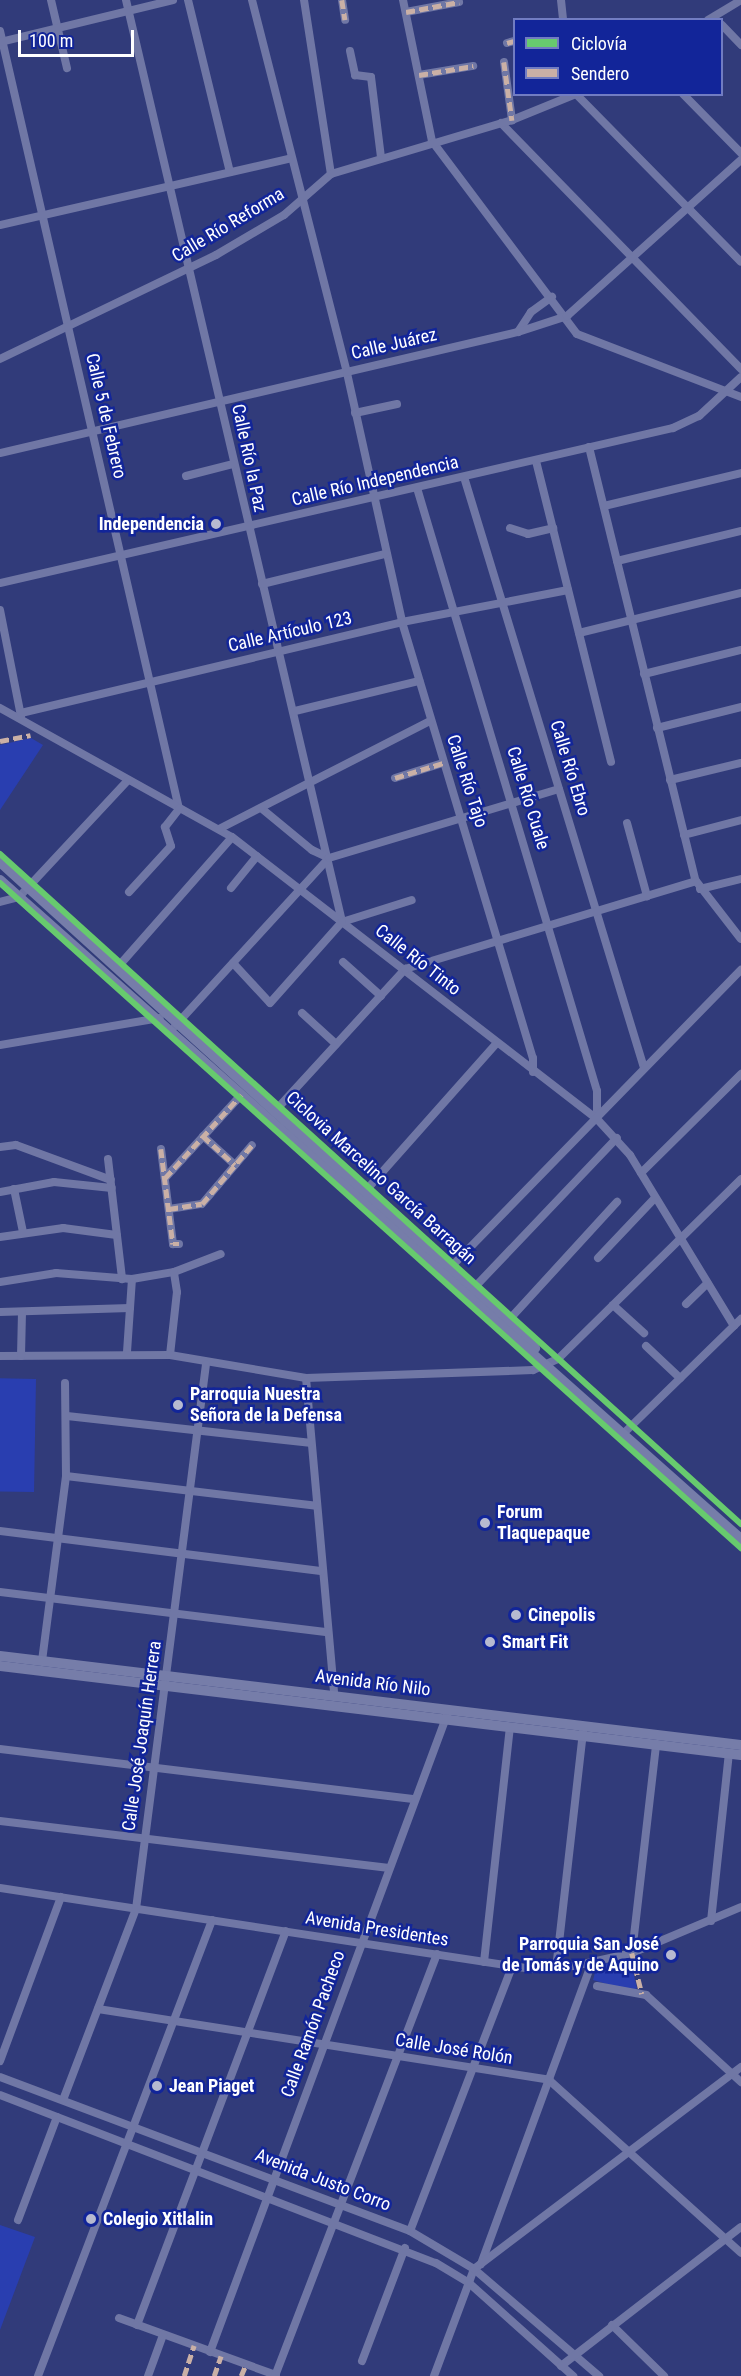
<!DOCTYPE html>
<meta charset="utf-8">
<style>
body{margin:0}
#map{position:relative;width:741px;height:2376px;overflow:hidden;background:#313b7a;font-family:"Roboto Condensed",sans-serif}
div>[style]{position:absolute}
.green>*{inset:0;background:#293eb0;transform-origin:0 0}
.street>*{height:8px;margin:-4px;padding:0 4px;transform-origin:4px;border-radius:4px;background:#7077a5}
.secondary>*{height:10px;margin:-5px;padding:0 5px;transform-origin:5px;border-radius:5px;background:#767da9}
.quiet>*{height:4.5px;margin-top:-2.25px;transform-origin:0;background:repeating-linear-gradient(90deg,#cab0a6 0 9px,transparent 0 13.5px)}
.cycleway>*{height:6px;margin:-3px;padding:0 3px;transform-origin:3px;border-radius:3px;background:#67ca6e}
.dots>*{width:16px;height:16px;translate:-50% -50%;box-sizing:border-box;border:3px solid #122599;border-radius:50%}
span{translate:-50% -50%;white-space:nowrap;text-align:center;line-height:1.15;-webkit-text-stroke:5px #122599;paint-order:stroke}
.street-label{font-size:18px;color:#fff}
.poi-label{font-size:18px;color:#fff;font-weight:700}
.right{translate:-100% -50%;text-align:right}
.left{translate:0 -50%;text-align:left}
.legend{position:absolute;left:513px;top:18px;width:210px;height:78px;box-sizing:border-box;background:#122599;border:2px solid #717cc2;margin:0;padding:8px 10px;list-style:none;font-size:18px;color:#fff}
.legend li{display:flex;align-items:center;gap:12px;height:30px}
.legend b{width:30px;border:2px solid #717cc2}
.scale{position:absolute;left:18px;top:30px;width:116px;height:27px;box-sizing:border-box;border:3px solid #fff;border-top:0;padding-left:8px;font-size:18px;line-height:21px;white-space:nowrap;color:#fff;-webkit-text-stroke:4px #122599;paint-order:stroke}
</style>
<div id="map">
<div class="green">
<i style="clip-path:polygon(31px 738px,43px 745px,0 810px,0 745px)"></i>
<i style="left:36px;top:1379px;width:113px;height:36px;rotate:91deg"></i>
<i style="clip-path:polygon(630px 1959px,637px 1988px,632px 1991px,593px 1980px,597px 1965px)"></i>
<i style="clip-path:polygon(0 2225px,35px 2237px,0 2330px)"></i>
</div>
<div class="street">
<i style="left:51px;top:0;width:70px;rotate:76.8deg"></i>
<i style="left:126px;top:0;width:947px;rotate:76.81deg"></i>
<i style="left:188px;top:0;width:177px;rotate:76.3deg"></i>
<i style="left:252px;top:0;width:385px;rotate:75.7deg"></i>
<i style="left:347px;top:373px;width:255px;rotate:77.5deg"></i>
<i style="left:402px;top:622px;width:455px;rotate:73.3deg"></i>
<i style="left:533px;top:1058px;width:14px;rotate:90deg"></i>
<i style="left:304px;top:0;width:176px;rotate:81.2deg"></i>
<i style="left:342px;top:0;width:20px;rotate:81deg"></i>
<i style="left:403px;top:0;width:144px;rotate:78.4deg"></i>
<i style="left:432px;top:141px;width:241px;rotate:53.1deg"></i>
<i style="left:577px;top:334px;width:176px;rotate:21deg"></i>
<i style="left:561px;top:0;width:20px;rotate:84deg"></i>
<i style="left:406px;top:12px;width:54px;rotate:-10.7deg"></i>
<i style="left:708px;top:20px;width:39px;rotate:-31deg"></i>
<i style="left:722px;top:25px;width:28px;rotate:46deg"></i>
<i style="left:0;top:31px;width:798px;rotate:77.04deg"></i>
<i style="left:0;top:42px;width:178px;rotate:-13.6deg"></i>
<i style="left:507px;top:43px;width:7px;rotate:-16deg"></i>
<i style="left:350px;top:51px;width:25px;rotate:78deg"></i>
<i style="left:355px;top:75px;width:16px;rotate:7deg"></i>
<i style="left:371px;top:77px;width:81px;rotate:82.9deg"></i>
<i style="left:504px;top:62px;width:59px;rotate:82.1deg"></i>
<i style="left:419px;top:75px;width:55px;rotate:-9.5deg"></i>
<i style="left:576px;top:94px;width:235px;rotate:45.5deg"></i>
<i style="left:683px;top:94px;width:83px;rotate:45.5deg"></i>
<i style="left:501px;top:123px;width:344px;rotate:45.7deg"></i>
<i style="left:0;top:225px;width:296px;rotate:-12.9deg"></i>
<i style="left:518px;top:332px;width:24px;rotate:-57deg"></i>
<i style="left:531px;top:312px;width:26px;rotate:-36deg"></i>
<i style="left:0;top:359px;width:240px;rotate:-25.7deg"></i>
<i style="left:216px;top:255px;width:79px;rotate:-30.5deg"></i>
<i style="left:284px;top:215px;width:62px;rotate:-41.1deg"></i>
<i style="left:331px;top:174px;width:189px;rotate:-16.6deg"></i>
<i style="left:512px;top:120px;width:69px;rotate:-22.1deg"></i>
<i style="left:355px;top:413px;width:43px;rotate:-12.1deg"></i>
<i style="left:589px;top:447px;width:447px;rotate:76.2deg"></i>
<i style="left:696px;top:881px;width:73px;rotate:52.2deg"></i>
<i style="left:0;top:453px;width:532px;rotate:-13.15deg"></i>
<i style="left:518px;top:332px;width:52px;rotate:-18.1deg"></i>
<i style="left:567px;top:316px;width:234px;rotate:-41.9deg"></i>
<i style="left:536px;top:461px;width:310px;rotate:76deg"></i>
<i style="left:186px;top:476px;width:49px;rotate:-14.3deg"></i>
<i style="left:464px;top:477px;width:618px;rotate:73.06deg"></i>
<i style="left:417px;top:488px;width:629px;rotate:73.38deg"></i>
<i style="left:597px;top:1091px;width:28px;rotate:90deg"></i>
<i style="left:604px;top:506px;width:141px;rotate:-13.5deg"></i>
<i style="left:510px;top:528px;width:19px;rotate:18deg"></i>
<i style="left:528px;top:534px;width:26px;rotate:-13deg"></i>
<i style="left:617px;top:561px;width:128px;rotate:-13.6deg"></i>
<i style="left:0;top:583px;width:691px;rotate:-12.97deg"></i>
<i style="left:673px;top:428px;width:29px;rotate:-25deg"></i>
<i style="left:699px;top:416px;width:57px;rotate:-42.9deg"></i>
<i style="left:262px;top:584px;width:127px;rotate:-13.7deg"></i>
<i style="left:0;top:610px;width:108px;rotate:78.8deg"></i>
<i style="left:579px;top:633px;width:167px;rotate:-13.9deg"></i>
<i style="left:644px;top:674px;width:100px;rotate:-13.9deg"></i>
<i style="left:0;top:708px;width:265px;rotate:29.1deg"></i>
<i style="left:232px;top:837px;width:461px;rotate:37.7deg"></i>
<i style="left:597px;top:1119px;width:49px;rotate:47.5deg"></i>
<i style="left:630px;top:1155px;width:200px;rotate:58.7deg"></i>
<i style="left:295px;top:711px;width:128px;rotate:-13.6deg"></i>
<i style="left:21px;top:713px;width:392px;rotate:-13.4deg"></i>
<i style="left:402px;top:622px;width:169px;rotate:-10.9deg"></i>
<i style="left:657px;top:728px;width:87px;rotate:-14deg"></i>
<i style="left:395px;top:778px;width:50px;rotate:-17.4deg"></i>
<i style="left:670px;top:780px;width:73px;rotate:-13.5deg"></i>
<i style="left:261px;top:808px;width:66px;rotate:39.5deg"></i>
<i style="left:312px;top:850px;width:19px;rotate:25deg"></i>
<i style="left:627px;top:823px;width:76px;rotate:74.7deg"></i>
<i style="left:219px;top:829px;width:237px;rotate:-27.1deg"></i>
<i style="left:684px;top:835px;width:59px;rotate:-14.7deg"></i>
<i style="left:231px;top:888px;width:41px;rotate:-50.9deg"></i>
<i style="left:700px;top:889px;width:42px;rotate:-13.7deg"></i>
<i style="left:129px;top:892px;width:62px;rotate:-47.6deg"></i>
<i style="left:171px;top:846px;width:20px;rotate:-108deg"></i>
<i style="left:165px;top:827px;width:23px;rotate:-52deg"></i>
<i style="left:0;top:902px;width:20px;rotate:-15deg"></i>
<i style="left:19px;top:897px;width:160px;rotate:-47deg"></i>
<i style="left:342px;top:922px;width:73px;rotate:-17.4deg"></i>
<i style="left:343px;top:962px;width:51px;rotate:41.8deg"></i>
<i style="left:233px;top:963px;width:54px;rotate:47.2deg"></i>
<i style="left:270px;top:1003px;width:108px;rotate:-48.4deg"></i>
<i style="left:117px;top:968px;width:174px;rotate:-48.7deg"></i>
<i style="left:302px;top:1013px;width:46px;rotate:42.4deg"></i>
<i style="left:175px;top:1026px;width:228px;rotate:-47.5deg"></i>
<i style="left:329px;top:858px;width:240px;rotate:-16.7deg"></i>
<i style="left:0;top:1045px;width:162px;rotate:-9.6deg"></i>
<i style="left:275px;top:1111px;width:193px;rotate:-47.5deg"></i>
<i style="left:405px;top:969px;width:304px;rotate:-16.8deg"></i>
<i style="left:203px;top:1136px;width:43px;rotate:42.2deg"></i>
<i style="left:0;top:1147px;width:16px;rotate:-7deg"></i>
<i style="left:16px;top:1145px;width:101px;rotate:20.2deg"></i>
<i style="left:161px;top:1149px;width:96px;rotate:82.8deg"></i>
<i style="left:173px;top:1244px;width:6px"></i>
<i style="left:108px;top:1159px;width:121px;rotate:83.3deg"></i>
<i style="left:641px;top:1173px;width:141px;rotate:-44.7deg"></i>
<i style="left:165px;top:1178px;width:113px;rotate:-47.5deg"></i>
<i style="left:14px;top:1189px;width:44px;rotate:78.2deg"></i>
<i style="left:0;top:1192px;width:55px;rotate:-10.5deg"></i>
<i style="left:54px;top:1182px;width:58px;rotate:5.9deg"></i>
<i style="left:361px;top:1196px;width:203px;rotate:-48.4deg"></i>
<i style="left:169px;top:1209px;width:33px;rotate:-9deg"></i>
<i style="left:202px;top:1204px;width:77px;rotate:-49.7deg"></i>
<i style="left:0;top:1237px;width:64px;rotate:-8.1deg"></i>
<i style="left:63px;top:1228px;width:54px;rotate:7.4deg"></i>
<i style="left:598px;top:1258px;width:83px;rotate:-46.5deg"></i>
<i style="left:449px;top:1269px;width:418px;rotate:-45.7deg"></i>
<i style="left:0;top:1282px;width:57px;rotate:-9.1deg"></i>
<i style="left:56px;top:1273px;width:76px;rotate:4.5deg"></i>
<i style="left:132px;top:1279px;width:43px;rotate:-9.5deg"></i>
<i style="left:174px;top:1272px;width:50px;rotate:-21deg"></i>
<i style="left:472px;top:1290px;width:210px;rotate:-46.4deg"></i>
<i style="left:686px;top:1304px;width:30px;rotate:-44deg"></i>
<i style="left:613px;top:1305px;width:42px;rotate:42.1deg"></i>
<i style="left:0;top:1312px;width:130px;rotate:-1.8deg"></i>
<i style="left:507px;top:1322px;width:163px;rotate:-47.5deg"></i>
<i style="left:646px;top:1346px;width:47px;rotate:43.3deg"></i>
<i style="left:127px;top:1352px;width:73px;rotate:-86.1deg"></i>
<i style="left:170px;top:1355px;width:63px;rotate:-83.7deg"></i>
<i style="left:177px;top:1292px;width:20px;rotate:-99deg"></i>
<i style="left:0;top:1356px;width:170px;rotate:-0.3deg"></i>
<i style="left:170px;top:1355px;width:138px;rotate:9.6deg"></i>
<i style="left:306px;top:1378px;width:227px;rotate:-2deg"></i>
<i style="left:533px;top:1370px;width:27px;rotate:-24deg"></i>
<i style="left:558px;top:1359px;width:257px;rotate:-44.5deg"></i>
<i style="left:21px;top:1356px;width:44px;rotate:-88.7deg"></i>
<i style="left:306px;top:1378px;width:317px;rotate:84.9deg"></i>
<i style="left:67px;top:1416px;width:244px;rotate:6.3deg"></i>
<i style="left:623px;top:1434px;width:165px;rotate:-44.3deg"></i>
<i style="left:66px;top:1476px;width:252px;rotate:6.8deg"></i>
<i style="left:0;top:1531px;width:323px;rotate:7.1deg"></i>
<i style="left:0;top:1592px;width:330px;rotate:7deg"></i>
<i style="left:42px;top:1661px;width:187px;rotate:-82.6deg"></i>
<i style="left:66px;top:1476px;width:93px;rotate:-90.6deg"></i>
<i style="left:0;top:1749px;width:418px;rotate:6.9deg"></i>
<i style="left:0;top:1821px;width:392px;rotate:6.9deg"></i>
<i style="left:0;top:1888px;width:538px;rotate:8.66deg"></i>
<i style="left:532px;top:1969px;width:42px;rotate:-4.1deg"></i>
<i style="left:574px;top:1966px;width:59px;rotate:-12.6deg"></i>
<i style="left:632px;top:1953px;width:118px;rotate:-22.9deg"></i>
<i style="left:711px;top:1921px;width:169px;rotate:-83.9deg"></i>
<i style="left:632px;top:1953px;width:209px;rotate:-83.4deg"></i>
<i style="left:484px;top:1962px;width:236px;rotate:-83.7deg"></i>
<i style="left:556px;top:1969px;width:239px;rotate:-83.5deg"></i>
<i style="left:597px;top:1986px;width:50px;rotate:10.4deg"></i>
<i style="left:646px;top:1995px;width:129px;rotate:42.5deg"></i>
<i style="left:98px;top:2009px;width:457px;rotate:8.9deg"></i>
<i style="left:549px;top:2080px;width:258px;rotate:42deg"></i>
<i style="left:0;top:2061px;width:175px;rotate:-69.6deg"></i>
<i style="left:0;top:2077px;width:438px;rotate:20.6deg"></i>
<i style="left:410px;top:2231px;width:74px;rotate:30.7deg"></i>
<i style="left:474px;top:2269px;width:165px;rotate:40.6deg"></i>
<i style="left:0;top:2095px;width:467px;rotate:21.1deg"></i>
<i style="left:436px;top:2263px;width:39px;rotate:31deg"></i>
<i style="left:469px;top:2283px;width:140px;rotate:41.8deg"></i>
<i style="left:63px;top:2100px;width:204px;rotate:-69.1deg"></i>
<i style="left:136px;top:1909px;width:549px;rotate:-82.68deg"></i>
<i style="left:18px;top:2220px;width:110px;rotate:-69.3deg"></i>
<i style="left:410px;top:2231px;width:284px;rotate:-68.9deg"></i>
<i style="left:481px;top:2264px;width:321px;rotate:-69.8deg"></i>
<i style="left:119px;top:2318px;width:167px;rotate:20deg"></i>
<i style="left:137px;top:2325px;width:421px;rotate:-69.3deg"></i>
<i style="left:612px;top:2325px;width:73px;rotate:44.4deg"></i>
<i style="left:210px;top:2352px;width:680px;rotate:-69.59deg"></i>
<i style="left:362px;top:2361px;width:121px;rotate:-69.2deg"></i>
<i style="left:561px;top:2366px;width:227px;rotate:-37.7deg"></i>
<i style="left:38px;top:2376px;width:488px;rotate:-69.1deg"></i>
<i style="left:148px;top:2376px;width:44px;rotate:-69.9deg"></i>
<i style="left:275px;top:2376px;width:452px;rotate:-69deg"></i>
<i style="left:434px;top:2376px;width:114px;rotate:-69.5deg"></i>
<i style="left:474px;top:2269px;width:335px;rotate:-37.1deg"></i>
</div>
<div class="secondary">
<i style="left:0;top:862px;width:723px;rotate:42.25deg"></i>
<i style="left:0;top:880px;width:992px;rotate:41.65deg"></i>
<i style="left:0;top:1656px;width:746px;rotate:6.85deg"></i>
<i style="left:0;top:1666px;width:746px;rotate:6.85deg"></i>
</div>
<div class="quiet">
<i style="left:342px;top:0;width:20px;rotate:81deg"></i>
<i style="left:406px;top:12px;width:54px;rotate:-10.7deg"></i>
<i style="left:507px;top:43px;width:7px;rotate:-16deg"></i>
<i style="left:504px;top:62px;width:59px;rotate:82.1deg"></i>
<i style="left:419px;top:75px;width:55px;rotate:-9.5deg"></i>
<i style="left:0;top:741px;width:31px;rotate:-11deg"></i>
<i style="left:395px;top:778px;width:50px;rotate:-17.4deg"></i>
<i style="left:203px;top:1136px;width:43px;rotate:42.2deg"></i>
<i style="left:161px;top:1149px;width:96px;rotate:82.8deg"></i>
<i style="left:173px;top:1244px;width:6px"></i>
<i style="left:165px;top:1178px;width:113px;rotate:-47.5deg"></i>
<i style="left:169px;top:1209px;width:33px;rotate:-9deg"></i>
<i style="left:202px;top:1204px;width:77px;rotate:-49.7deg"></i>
<i style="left:632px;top:1953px;width:42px;rotate:76.3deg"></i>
<i style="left:184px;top:2376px;width:32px;rotate:-72deg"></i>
<i style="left:214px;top:2376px;width:21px;rotate:-71deg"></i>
<i style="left:241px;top:2376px;width:13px;rotate:-67deg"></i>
</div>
<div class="cycleway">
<i style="left:0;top:854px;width:999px;rotate:42.12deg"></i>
<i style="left:0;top:883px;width:996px;rotate:41.91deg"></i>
</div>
<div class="dots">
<i style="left:216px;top:524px;background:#b7bad0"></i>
<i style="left:178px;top:1405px;background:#b7bad0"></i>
<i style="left:485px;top:1523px;background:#b7bad0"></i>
<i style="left:516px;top:1615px;background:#b7bad0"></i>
<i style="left:490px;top:1642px;background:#b7bad0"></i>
<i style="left:671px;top:1955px;background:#b7bad0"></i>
<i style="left:157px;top:2086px;background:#b7bad0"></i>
<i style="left:91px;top:2219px;background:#b7bad0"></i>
</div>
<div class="street-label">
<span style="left:228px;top:225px;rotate:-31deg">Calle Río Reforma</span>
<span style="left:394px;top:344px;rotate:-13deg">Calle Juárez</span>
<span style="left:106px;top:416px;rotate:77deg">Calle 5 de Febrero</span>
<span style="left:249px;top:458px;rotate:78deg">Calle Río la Paz</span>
<span style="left:375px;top:481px;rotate:-13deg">Calle Río Independencia</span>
<span style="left:290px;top:632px;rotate:-13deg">Calle Artículo 123</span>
<span style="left:570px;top:768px;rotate:73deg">Calle Río Ebro</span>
<span style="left:467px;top:781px;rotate:72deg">Calle Río Tajo</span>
<span style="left:528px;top:798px;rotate:73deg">Calle Río Cuale</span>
<span style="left:418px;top:960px;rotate:38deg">Calle Río Tinto</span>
<span style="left:381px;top:1178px;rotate:42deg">Ciclovia Marcelino García Barragán</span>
<span style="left:373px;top:1683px;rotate:7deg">Avenida Río Nilo</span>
<span style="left:142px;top:1736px;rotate:-82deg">Calle José Joaquín Herrera</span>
<span style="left:377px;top:1929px;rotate:9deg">Avenida Presidentes</span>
<span style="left:313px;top:2024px;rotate:-70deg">Calle Ramón Pacheco</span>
<span style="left:454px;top:2049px;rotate:9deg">Calle José Rolón</span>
<span style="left:323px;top:2180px;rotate:21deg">Avenida Justo Corro</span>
</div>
<div class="poi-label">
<span class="right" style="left:204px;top:524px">Independencia</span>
<span class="left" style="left:190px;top:1405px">Parroquia Nuestra<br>Señora de la Defensa</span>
<span class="left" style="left:497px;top:1523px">Forum<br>Tlaquepaque</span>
<span class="left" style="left:528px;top:1615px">Cinepolis</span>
<span class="left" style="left:502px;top:1642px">Smart Fit</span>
<span class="right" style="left:659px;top:1955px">Parroquia San José<br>de Tomás y de Aquino</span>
<span class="left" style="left:169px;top:2086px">Jean Piaget</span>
<span class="left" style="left:103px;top:2219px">Colegio Xitlalin</span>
</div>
<ul class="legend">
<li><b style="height:8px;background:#67ca6e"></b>Ciclovía</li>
<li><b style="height:8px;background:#cab0a6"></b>Sendero</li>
</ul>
<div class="scale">100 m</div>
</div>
